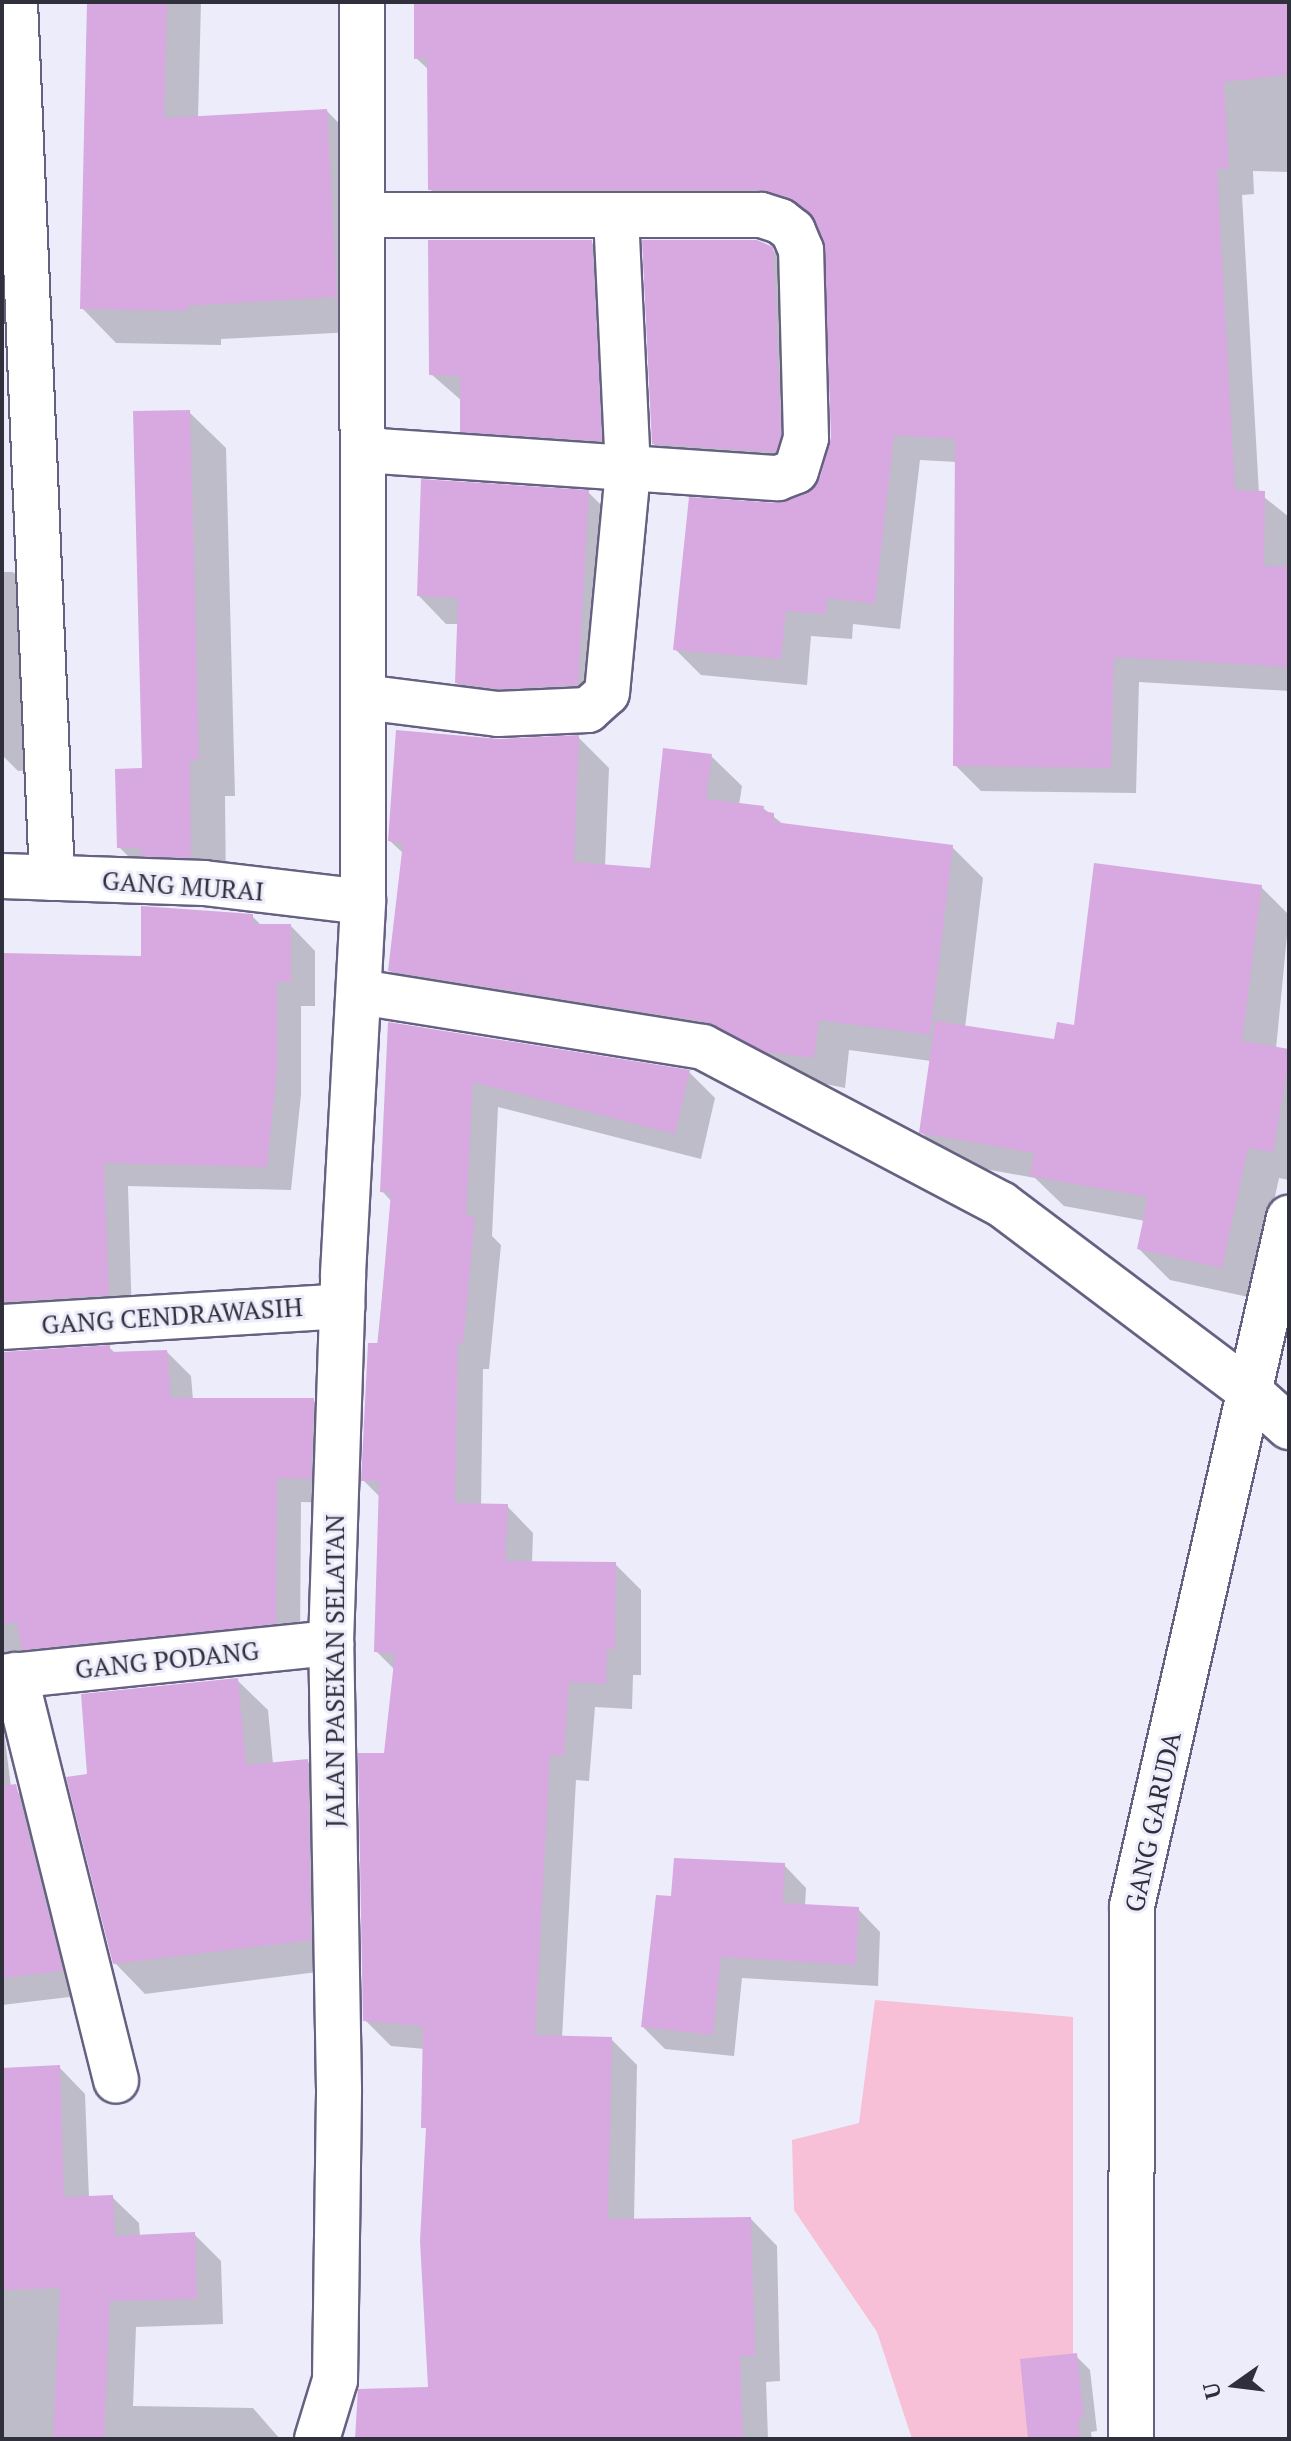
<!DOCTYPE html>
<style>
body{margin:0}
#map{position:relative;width:1291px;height:2441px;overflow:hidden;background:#edecfb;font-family:"PT Serif",serif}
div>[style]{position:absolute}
.green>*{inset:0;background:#f7c0d6}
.shadow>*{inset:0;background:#0003}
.building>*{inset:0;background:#d8a8e0}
.roads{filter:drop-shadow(2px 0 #666181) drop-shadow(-2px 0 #666181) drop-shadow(0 2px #666181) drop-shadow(0 -2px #666181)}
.street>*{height:44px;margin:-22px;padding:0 22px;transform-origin:22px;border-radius:22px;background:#fff}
span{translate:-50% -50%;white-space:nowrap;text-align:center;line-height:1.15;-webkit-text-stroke:6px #edecfb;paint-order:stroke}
.street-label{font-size:26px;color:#302f3c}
.frame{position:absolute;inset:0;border:4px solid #302f3c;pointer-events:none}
.north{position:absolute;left:1195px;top:2345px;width:80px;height:80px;-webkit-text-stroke:6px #edecfb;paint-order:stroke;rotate:256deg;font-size:22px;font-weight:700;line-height:32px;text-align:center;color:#302f3c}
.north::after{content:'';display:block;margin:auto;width:28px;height:36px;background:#302f3c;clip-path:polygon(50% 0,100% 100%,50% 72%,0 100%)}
</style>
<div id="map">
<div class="green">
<i style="clip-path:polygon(875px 2000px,1073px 2017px,1073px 2439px,912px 2439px,877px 2332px,794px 2210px,792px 2140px,859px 2123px)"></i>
</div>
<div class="shadow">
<i style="clip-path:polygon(89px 2px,201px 2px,198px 119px,327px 111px,361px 146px,371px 331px,221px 339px,221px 345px,116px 343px,82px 308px)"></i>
<i style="clip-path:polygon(415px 2px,1289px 2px,1289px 172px,1253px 171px,1254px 194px,1242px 195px,1259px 493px,1289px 517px,1289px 691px,1139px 682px,1136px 793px,981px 791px,955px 765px,957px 462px,920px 460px,900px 629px,853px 624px,852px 639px,811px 636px,807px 685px,701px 675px,675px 649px,777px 505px,807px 496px,822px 479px,833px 438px,826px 240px,817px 224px,789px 216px,456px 216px,430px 189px,429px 70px,416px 58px)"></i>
<i style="clip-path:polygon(591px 242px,618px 269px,627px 467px,489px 457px,462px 431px,462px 401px,431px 374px)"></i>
<i style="clip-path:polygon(771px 248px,796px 273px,800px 476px,678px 468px,654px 444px)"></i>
<i style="clip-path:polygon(189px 412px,226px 448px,235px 796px,225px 796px,226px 893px,156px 884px,119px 847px,144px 770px)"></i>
<i style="clip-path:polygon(588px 492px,616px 520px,608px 710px,485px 711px,457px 683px,459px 624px,446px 624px,419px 596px)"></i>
<i style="clip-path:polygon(2px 572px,13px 572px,41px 599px,48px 769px,18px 771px,2px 755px)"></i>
<i style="clip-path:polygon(578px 737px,609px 768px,605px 867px,652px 870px,711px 756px,742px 786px,739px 805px,763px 808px,784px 825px,952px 847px,983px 878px,965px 1028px,1056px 1041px,1261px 887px,1289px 915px,1276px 1049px,1289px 1051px,1289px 1180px,1279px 1178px,1253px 1298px,1170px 1280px,1139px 1249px,1145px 1221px,1064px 1206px,1035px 1178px,952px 1163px,921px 1132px,931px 1061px,849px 1050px,845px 1088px,421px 1001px,390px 970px,404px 854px,390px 841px,499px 741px)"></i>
<i style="clip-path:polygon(252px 916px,262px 926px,291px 926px,315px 951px,315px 1006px,301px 1006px,301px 1095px,291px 1190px,128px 1186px,132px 1319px,3px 1341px,4px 1354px,109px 1347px,116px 1354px,167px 1352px,191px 1376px,193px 1400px,313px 1400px,338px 1425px,335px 1503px,301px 1502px,300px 1648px,2px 1690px,2px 955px,143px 958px)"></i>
<i style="clip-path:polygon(390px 1024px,689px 1072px,715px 1098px,701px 1159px,498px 1107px,492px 1236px,501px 1245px,489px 1369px,483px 1369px,481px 1506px,507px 1506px,533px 1533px,532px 1563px,615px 1564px,641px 1590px,641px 1675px,633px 1675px,632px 1709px,595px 1707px,589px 1781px,576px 1780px,562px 2038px,611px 2039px,637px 2065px,634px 2220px,751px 2219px,777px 2246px,780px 2381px,766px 2382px,768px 2439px,357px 2439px,360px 2391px,430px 2389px,425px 2049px,391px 2046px,365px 2020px,395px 1670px,376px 1651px,380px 1497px,363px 1480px,392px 1202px,382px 1191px)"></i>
<i style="clip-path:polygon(237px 1680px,268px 1710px,273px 1764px,307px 1761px,338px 1791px,341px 1969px,145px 1994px,115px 1963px,89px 1775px)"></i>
<i style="clip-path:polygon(2px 1716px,11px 1787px,40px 1811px,86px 1995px,2px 2005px)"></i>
<i style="clip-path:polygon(784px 1865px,806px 1888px,805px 1906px,858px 1909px,880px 1932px,878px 1986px,742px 1978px,734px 2056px,665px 2049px,643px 2027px,673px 1898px)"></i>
<i style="clip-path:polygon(59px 2067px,85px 2094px,89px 2198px,112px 2197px,139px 2223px,140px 2237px,194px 2234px,221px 2261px,223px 2324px,136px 2327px,133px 2406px,253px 2408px,280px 2439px,2px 2439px,2px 2070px)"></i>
<i style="clip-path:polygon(1076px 2356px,1090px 2370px,1097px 2431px,1091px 2432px,1092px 2439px,1028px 2439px)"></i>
</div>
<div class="building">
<i style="clip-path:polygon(87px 2px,167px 2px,164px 118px,327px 109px,337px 297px,187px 306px,187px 311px,80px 309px)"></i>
<i style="clip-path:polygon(414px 2px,1289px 2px,1289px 75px,1224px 82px,1229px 169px,1217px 169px,1235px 490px,1265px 491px,1264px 566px,1289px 567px,1289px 667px,1114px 657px,1111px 768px,953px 766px,955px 439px,894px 435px,875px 604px,827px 598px,826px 614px,786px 611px,781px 659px,673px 650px,689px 497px,777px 503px,806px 494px,820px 478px,831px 437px,824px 240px,808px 211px,788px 197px,761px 190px,428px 190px,427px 58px,414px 59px)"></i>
<i style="clip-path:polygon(428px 240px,592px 240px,602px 441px,460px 432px,460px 376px,429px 375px)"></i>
<i style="clip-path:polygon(642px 240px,757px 240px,773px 247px,781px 435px,776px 452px,652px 444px)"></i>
<i style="clip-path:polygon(190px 410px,199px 760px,190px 760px,191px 858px,141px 856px,141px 848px,117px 848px,115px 769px,142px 768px,133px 411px)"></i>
<i style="clip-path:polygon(421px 479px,589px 490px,578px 685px,499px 689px,455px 683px,458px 598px,417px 596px)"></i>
<i style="clip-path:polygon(396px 730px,499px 739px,579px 735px,574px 862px,650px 868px,663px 748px,712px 754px,706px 799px,764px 806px,763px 811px,774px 813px,774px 822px,953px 845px,930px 1035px,819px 1020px,814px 1058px,765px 1052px,707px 1022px,388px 971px,403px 843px,388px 841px)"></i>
<i style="clip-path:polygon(1094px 863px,1262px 885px,1242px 1041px,1289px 1049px,1289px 1059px,1273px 1152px,1248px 1148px,1222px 1268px,1137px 1249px,1148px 1197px,1030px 1176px,1034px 1153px,919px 1133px,935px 1021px,1054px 1039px,1057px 1022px,1074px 1025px)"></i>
<i style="clip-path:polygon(141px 906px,253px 914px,253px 924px,291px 924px,291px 982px,277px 982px,277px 1069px,267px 1167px,104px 1163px,109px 1295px,2px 1302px,2px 953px,141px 956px)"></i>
<i style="clip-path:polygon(388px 1022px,690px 1070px,675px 1134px,473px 1082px,466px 1216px,475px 1217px,463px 1344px,458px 1343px,455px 1503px,508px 1504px,505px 1561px,616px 1562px,615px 1649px,607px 1649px,606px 1684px,569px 1682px,564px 1756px,550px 1755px,535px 2035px,612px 2037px,608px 2219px,751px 2217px,755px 2356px,740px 2356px,743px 2439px,355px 2439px,358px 2389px,428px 2387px,420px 2241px,426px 2128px,421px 2128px,423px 2026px,363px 2021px,358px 1753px,384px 1753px,395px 1653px,374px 1652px,379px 1481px,361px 1481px,368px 1343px,378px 1343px,391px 1193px,380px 1192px)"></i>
<i style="clip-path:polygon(110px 1345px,110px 1352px,167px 1350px,171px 1398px,314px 1398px,311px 1479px,277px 1478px,276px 1624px,22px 1650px,17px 1622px,2px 1625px,2px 1352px)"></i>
<i style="clip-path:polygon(238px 1678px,246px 1765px,308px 1759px,311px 1940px,113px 1964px,66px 1777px,87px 1774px,81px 1694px)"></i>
<i style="clip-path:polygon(16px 1784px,63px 1971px,2px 1978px,2px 1786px)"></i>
<i style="clip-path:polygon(674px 1858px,785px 1863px,783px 1903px,859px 1907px,856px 1965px,721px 1957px,713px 2035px,641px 2027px,656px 1895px,671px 1896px)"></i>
<i style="clip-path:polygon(60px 2065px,64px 2197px,113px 2195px,115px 2236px,195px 2232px,197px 2299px,110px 2301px,104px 2439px,53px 2439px,60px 2288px,2px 2290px,2px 2068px)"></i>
<i style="clip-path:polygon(1077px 2353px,1084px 2418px,1078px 2418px,1080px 2439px,1028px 2439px,1020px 2359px)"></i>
</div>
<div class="roads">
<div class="street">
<i style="left:15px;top:2px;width:877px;rotate:87.58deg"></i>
<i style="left:363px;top:450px;width:416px;rotate:3.9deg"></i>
<i style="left:778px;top:478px;width:19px;rotate:-21deg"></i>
<i style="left:796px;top:471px;width:34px;rotate:-73deg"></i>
<i style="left:806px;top:438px;width:188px;rotate:-91.5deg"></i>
<i style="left:801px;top:250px;width:21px;rotate:-113deg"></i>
<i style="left:793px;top:231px;width:16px;rotate:-142deg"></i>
<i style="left:780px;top:221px;width:20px;rotate:-162deg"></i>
<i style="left:761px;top:215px;width:397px;rotate:180deg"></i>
<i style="left:363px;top:697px;width:136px;rotate:7.2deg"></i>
<i style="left:498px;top:714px;width:90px;rotate:-2.5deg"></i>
<i style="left:588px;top:710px;width:25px;rotate:-42deg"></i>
<i style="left:607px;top:693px;width:224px;rotate:-84.6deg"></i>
<i style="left:628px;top:470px;width:251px;rotate:-92.7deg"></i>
<i style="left:2px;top:876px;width:202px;rotate:2deg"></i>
<i style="left:204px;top:883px;width:160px;rotate:6.8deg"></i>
<i style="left:360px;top:992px;width:347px;rotate:9.1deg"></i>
<i style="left:703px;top:1047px;width:337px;rotate:27.8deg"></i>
<i style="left:1001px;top:1204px;width:311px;rotate:37deg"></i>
<i style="left:1249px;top:1391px;width:54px;rotate:42deg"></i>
<i style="left:2px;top:1327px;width:341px;rotate:-3.5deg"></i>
<i style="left:15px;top:1675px;width:418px;rotate:76deg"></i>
<i style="left:2px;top:1677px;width:331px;rotate:-5.9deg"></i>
<i style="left:317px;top:2439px;width:62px;rotate:-73deg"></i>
<i style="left:335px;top:2380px;width:291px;rotate:-89.2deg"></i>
<i style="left:339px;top:2089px;width:446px;rotate:-91deg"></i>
<i style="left:331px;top:1643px;width:369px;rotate:-88.1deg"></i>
<i style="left:343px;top:1274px;width:373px;rotate:-86.9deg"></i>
<i style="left:363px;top:902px;width:900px;rotate:-90.06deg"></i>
<i style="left:1131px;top:2439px;width:533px;rotate:-89.89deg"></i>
<i style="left:1132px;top:1906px;width:706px;rotate:-77.15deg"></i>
</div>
</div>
<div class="street-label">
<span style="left:183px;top:886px;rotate:4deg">GANG MURAI</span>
<span style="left:172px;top:1316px;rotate:-4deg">GANG CENDRAWASIH</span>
<span style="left:167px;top:1660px;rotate:-6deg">GANG PODANG</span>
<span style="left:335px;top:1671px;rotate:-90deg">JALAN PASEKAN SELATAN</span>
<span style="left:1153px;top:1822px;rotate:-78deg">GANG GARUDA</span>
</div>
<div class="frame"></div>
<div class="north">U</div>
</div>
